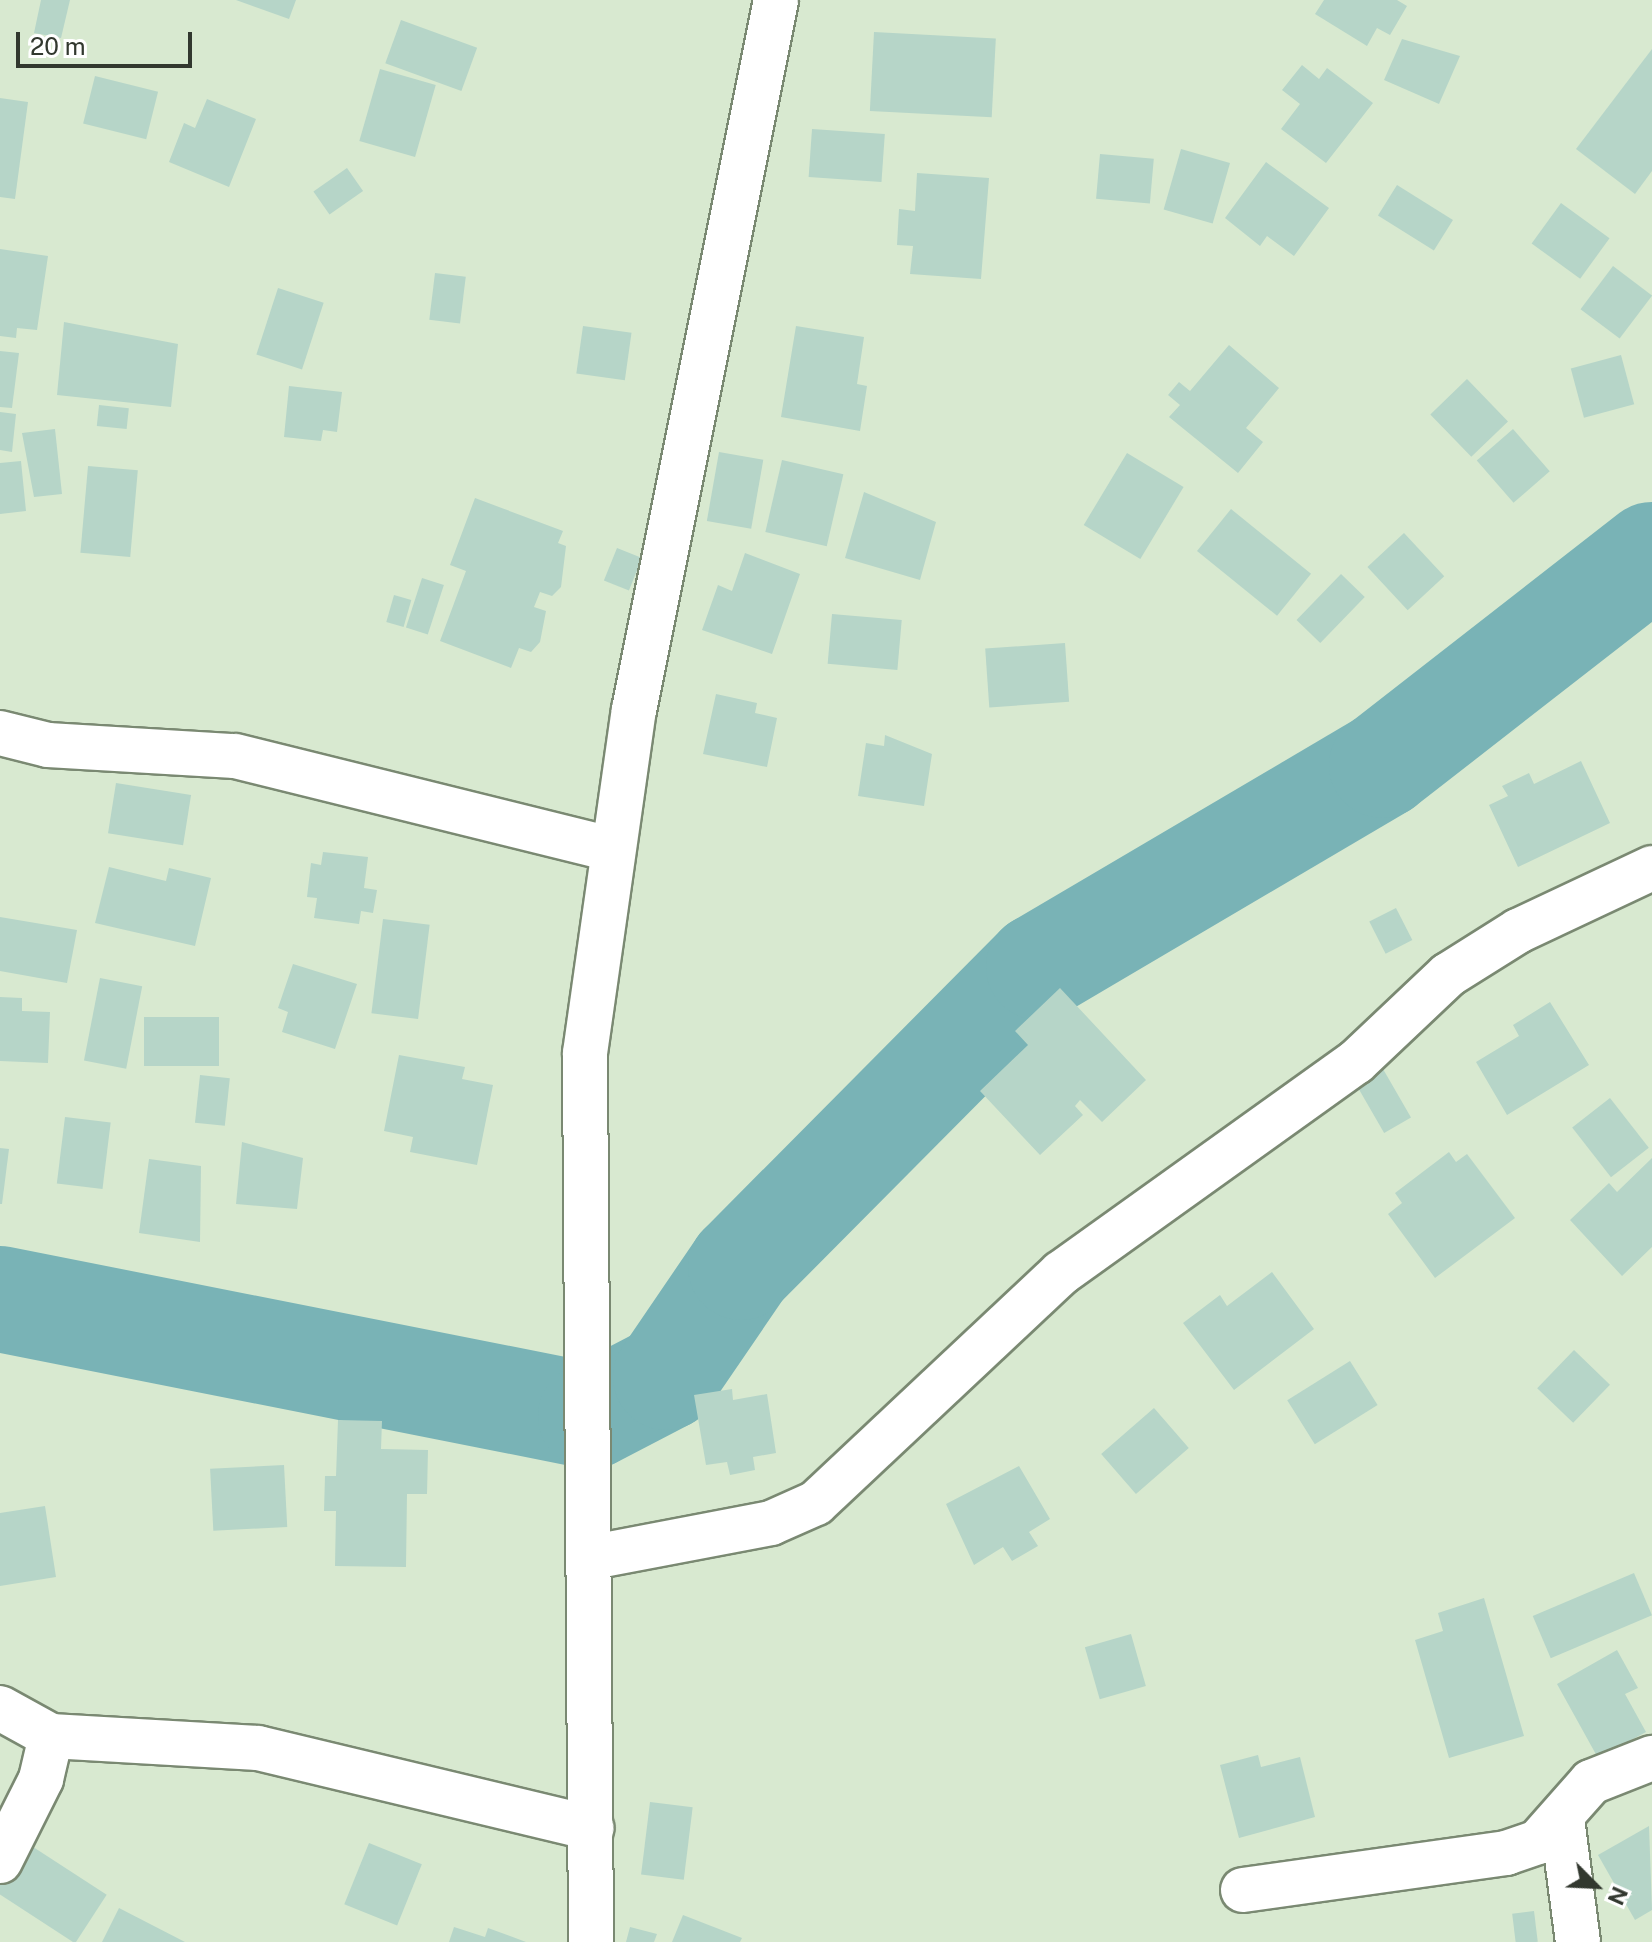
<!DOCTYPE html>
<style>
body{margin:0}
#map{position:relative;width:1652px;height:1942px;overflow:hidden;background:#d8e9d0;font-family:"Public Sans",sans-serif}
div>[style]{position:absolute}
.river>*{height:106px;margin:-53px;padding:0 53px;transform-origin:53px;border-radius:53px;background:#79b3b6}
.building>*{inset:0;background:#b6d5c8;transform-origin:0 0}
.roads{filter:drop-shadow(2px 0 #7a8972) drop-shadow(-2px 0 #7a8972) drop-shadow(0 2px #7a8972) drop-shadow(0 -2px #7a8972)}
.minor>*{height:44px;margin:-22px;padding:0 22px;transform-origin:22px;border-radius:22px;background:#fff}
span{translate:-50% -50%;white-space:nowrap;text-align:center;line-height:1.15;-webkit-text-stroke:6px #fff;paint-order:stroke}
.north{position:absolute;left:1556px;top:1846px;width:80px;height:80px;-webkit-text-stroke:6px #fff;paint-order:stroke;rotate:114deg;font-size:22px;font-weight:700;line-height:32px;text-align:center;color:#32382f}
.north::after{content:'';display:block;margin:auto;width:28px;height:36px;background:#32382f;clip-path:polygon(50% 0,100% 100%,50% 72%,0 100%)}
.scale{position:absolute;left:16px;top:32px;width:176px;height:36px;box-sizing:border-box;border:4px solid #32382f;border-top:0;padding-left:10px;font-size:24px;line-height:28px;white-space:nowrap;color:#32382f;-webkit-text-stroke:6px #fff;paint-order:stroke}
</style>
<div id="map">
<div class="river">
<i style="left:0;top:1299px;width:602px;rotate:11.2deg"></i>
<i style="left:591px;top:1416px;width:85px;rotate:-27.5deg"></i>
<i style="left:666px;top:1377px;width:133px;rotate:-55.7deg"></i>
<i style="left:741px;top:1267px;width:423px;rotate:-45.2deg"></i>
<i style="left:1039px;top:967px;width:398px;rotate:-30.5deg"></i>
<i style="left:1382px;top:765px;width:342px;rotate:-37.9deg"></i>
</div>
<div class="building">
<i style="clip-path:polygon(41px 0,70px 0,61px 38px,34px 33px)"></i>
<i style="clip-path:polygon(236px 0,296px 0,289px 19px)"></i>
<i style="clip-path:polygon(1324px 0,1397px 0,1407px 6px,1390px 35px,1377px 28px,1367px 46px,1315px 14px)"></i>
<i style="left:401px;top:20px;width:81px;height:46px;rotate:20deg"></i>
<i style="left:874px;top:32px;width:122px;height:79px;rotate:3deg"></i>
<i style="clip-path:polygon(1402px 39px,1460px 56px,1439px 104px,1384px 80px)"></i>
<i style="clip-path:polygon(1652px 49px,1652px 171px,1635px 194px,1576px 149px)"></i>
<i style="clip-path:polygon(1302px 65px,1319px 79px,1327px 68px,1373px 103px,1326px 163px,1281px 129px,1300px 104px,1282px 90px)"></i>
<i style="left:380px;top:69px;width:58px;height:75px;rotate:16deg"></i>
<i style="left:95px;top:76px;width:65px;height:49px;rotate:14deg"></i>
<i style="clip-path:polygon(0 98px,28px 102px,15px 199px,0 197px)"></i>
<i style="clip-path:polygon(207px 99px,256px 119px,229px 187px,169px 162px,184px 123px,195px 128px)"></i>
<i style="left:812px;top:129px;width:73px;height:48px;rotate:4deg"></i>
<i style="left:1181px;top:149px;width:51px;height:63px;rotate:16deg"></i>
<i style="left:1100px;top:154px;width:54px;height:45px;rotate:5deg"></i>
<i style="clip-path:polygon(1266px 162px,1329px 208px,1294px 256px,1267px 236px,1260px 246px,1225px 218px)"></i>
<i style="left:347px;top:168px;width:28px;height:41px;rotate:55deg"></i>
<i style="clip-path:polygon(917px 173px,989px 178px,981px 279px,910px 274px,913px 246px,897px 245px,899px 209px,915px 211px)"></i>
<i style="left:1397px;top:185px;width:66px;height:36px;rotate:32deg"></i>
<i style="left:1561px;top:203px;width:60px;height:50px;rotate:36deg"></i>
<i style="clip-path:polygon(0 249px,48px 256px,37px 330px,17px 328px,16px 338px,0 336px)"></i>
<i style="left:1613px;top:266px;width:49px;height:54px;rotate:37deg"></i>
<i style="left:435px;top:273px;width:31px;height:47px;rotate:7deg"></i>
<i style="left:278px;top:288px;width:48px;height:70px;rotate:18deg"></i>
<i style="clip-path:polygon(64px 322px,178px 344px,171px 407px,57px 395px)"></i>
<i style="left:583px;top:326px;width:49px;height:48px;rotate:8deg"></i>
<i style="clip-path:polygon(796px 326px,864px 337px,857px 384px,867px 386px,860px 431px,781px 417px)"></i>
<i style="clip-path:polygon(1229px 345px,1279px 388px,1246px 428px,1263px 442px,1238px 473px,1169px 417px,1180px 405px,1168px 395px,1179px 382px,1190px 391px)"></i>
<i style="clip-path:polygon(0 351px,19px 353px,12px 408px,0 407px)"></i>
<i style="left:1621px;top:355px;width:51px;height:52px;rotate:75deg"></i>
<i style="left:1467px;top:379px;width:59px;height:51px;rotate:46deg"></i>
<i style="clip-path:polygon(289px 386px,342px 392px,337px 432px,323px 430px,321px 441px,284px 437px)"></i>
<i style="left:99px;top:405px;width:30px;height:21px;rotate:6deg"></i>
<i style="clip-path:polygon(0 412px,16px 414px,12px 452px,0 450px)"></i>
<i style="clip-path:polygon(55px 429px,62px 494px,34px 497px,22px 433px)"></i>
<i style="left:1513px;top:429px;width:56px;height:48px;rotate:49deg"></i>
<i style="left:719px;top:452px;width:45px;height:70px;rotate:10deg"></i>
<i style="left:1127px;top:453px;width:66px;height:84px;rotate:31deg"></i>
<i style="left:782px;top:460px;width:63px;height:74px;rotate:13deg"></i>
<i style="clip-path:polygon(21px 461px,26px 511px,0 514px,0 463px)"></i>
<i style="left:88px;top:466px;width:50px;height:87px;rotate:5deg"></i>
<i style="clip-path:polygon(864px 492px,936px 522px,920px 580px,845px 558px)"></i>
<i style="clip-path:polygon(475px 498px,563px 531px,558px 543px,566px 546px,561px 587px,552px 596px,540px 592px,534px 607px,546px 611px,540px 642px,531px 652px,519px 648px,511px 668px,440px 641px,466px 571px,450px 565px)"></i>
<i style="left:1231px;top:509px;width:103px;height:54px;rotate:39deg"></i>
<i style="left:1404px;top:533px;width:59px;height:50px;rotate:47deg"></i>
<i style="left:617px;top:548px;width:27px;height:35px;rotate:22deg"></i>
<i style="clip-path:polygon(745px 553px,800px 574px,772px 654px,702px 630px,718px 585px,732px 591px)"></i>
<i style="left:1341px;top:574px;width:33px;height:64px;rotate:44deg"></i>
<i style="left:422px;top:578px;width:23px;height:52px;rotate:18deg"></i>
<i style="left:394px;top:595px;width:18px;height:28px;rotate:16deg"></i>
<i style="left:832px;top:614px;width:70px;height:50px;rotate:5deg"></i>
<i style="left:1065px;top:643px;width:59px;height:80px;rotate:86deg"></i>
<i style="clip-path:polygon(716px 694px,757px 703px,755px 713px,777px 718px,767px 767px,703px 754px)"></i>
<i style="clip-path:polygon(885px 735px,932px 754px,924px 806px,858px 796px,866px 743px,884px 746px)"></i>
<i style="clip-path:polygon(1581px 761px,1610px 823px,1518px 867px,1489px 805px,1508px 796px,1502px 786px,1529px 773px,1534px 784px)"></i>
<i style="left:116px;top:783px;width:76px;height:51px;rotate:9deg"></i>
<i style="clip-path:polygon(323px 852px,368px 857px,364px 888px,377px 890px,373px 913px,361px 911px,359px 924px,314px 918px,317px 898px,307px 897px,311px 863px,321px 865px)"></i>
<i style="clip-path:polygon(109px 867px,166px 881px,169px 868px,211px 878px,195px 946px,95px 923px)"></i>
<i style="left:1396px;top:908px;width:36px;height:30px;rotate:63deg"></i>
<i style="clip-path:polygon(0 917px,77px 930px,67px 983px,0 971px)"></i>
<i style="left:383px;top:919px;width:47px;height:95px;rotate:7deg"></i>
<i style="clip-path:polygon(293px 964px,357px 984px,335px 1049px,282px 1032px,288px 1012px,278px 1008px)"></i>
<i style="left:100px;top:978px;width:43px;height:84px;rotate:11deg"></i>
<i style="clip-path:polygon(1060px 988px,1146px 1080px,1102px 1122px,1080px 1100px,1075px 1106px,1083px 1115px,1040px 1155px,980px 1091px,1028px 1045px,1015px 1031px)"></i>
<i style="clip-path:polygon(0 997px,22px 998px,22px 1011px,50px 1012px,48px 1063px,0 1061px)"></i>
<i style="clip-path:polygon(1550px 1002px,1589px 1065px,1507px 1115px,1476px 1062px,1519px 1036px,1513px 1025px)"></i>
<i style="left:144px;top:1017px;width:75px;height:49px"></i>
<i style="clip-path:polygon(399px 1055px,465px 1067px,462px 1079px,493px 1085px,477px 1165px,410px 1152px,413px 1137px,384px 1131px)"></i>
<i style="left:1383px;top:1069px;width:56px;height:31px;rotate:60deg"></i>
<i style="left:200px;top:1075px;width:30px;height:48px;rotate:6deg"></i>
<i style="left:1610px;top:1098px;width:63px;height:48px;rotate:52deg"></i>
<i style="left:65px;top:1117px;width:46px;height:67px;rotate:7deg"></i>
<i style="clip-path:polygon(242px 1142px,303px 1158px,297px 1209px,236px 1204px)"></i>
<i style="clip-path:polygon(0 1148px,9px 1149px,2px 1204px,0 1204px)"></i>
<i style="clip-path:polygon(1449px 1152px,1456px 1162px,1467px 1154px,1515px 1218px,1435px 1278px,1388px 1214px,1402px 1203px,1395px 1193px)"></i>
<i style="clip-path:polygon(1652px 1158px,1652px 1247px,1622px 1276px,1570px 1220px,1609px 1183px,1617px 1192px)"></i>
<i style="clip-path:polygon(149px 1159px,201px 1166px,200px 1242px,139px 1233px)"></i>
<i style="clip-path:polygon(1272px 1272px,1314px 1329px,1234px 1390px,1183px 1323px,1220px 1295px,1227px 1306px)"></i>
<i style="left:1574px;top:1350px;width:50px;height:53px;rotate:44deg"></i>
<i style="left:1350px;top:1361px;width:52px;height:74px;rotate:58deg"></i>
<i style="clip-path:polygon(732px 1389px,733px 1400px,767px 1394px,776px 1453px,753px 1457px,755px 1470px,730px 1475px,727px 1462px,706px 1465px,694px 1395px)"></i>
<i style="left:1154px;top:1408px;width:53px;height:70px;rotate:49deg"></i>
<i style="clip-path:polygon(338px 1420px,382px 1421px,381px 1449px,428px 1450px,427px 1494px,407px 1494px,406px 1567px,335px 1566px,336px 1511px,324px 1511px,325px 1476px,336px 1476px)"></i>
<i style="left:284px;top:1465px;width:62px;height:74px;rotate:87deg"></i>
<i style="clip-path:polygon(1019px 1466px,1050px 1519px,1029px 1532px,1038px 1546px,1012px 1561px,1003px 1547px,974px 1565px,946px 1504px)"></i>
<i style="clip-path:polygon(45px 1506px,56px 1577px,0 1586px,0 1513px)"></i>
<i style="left:1634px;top:1573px;width:46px;height:110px;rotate:67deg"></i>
<i style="clip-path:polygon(1484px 1598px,1524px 1736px,1449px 1758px,1415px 1640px,1443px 1631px,1438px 1613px)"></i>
<i style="left:1131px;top:1634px;width:54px;height:48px;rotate:74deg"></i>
<i style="clip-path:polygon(1617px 1650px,1638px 1688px,1625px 1694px,1646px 1732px,1598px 1758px,1557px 1684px)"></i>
<i style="clip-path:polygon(1258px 1755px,1261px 1767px,1300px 1757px,1315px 1817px,1239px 1838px,1220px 1765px)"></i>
<i style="left:650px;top:1802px;width:43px;height:73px;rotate:7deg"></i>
<i style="clip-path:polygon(1649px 1826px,1652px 1910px,1635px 1920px,1598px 1855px)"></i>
<i style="left:27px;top:1843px;width:95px;height:58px;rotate:33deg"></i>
<i style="left:369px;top:1843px;width:57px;height:66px;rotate:22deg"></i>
<i style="clip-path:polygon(119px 1908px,185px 1942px,102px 1942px)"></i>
<i style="left:1534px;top:1911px;width:31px;height:22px;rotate:83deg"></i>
<i style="clip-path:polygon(683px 1915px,742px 1938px,740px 1942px,672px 1942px)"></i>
<i style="clip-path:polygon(454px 1927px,485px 1937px,488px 1928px,526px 1942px,449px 1942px)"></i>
<i style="clip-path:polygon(630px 1927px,657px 1934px,654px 1942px,626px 1942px)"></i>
</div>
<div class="roads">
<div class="minor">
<i style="left:0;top:733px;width:49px;rotate:14deg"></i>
<i style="left:48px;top:745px;width:187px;rotate:3.4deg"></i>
<i style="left:235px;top:756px;width:387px;rotate:13.9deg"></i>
<i style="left:593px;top:1557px;width:181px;rotate:-10.8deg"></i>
<i style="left:771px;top:1523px;width:49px;rotate:-24deg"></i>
<i style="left:816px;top:1503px;width:336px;rotate:-43.2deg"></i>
<i style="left:1061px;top:1273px;width:363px;rotate:-35.6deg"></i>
<i style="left:1356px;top:1062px;width:127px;rotate:-43.4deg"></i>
<i style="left:1448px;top:975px;width:83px;rotate:-32.2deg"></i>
<i style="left:1518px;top:931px;width:148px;rotate:-25.2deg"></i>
<i style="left:0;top:1708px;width:58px;rotate:28.8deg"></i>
<i style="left:51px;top:1736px;width:207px;rotate:3.3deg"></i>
<i style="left:258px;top:1748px;width:343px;rotate:13.5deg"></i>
<i style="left:1562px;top:1819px;width:124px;rotate:82.6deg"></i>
<i style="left:0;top:1861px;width:92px;rotate:-63.4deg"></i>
<i style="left:41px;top:1779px;width:44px;rotate:-76.9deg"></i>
<i style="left:1243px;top:1890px;width:266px;rotate:-8deg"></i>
<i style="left:1506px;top:1853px;width:34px;rotate:-19deg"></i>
<i style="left:1538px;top:1842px;width:80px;rotate:-48.5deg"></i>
<i style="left:1591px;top:1782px;width:66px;rotate:-21.5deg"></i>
<i style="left:591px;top:1942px;width:889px;rotate:-90.39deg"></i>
<i style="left:585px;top:1053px;width:346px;rotate:-81.9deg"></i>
<i style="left:634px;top:710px;width:724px;rotate:-78.69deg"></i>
</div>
</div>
<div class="north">N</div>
<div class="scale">20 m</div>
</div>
